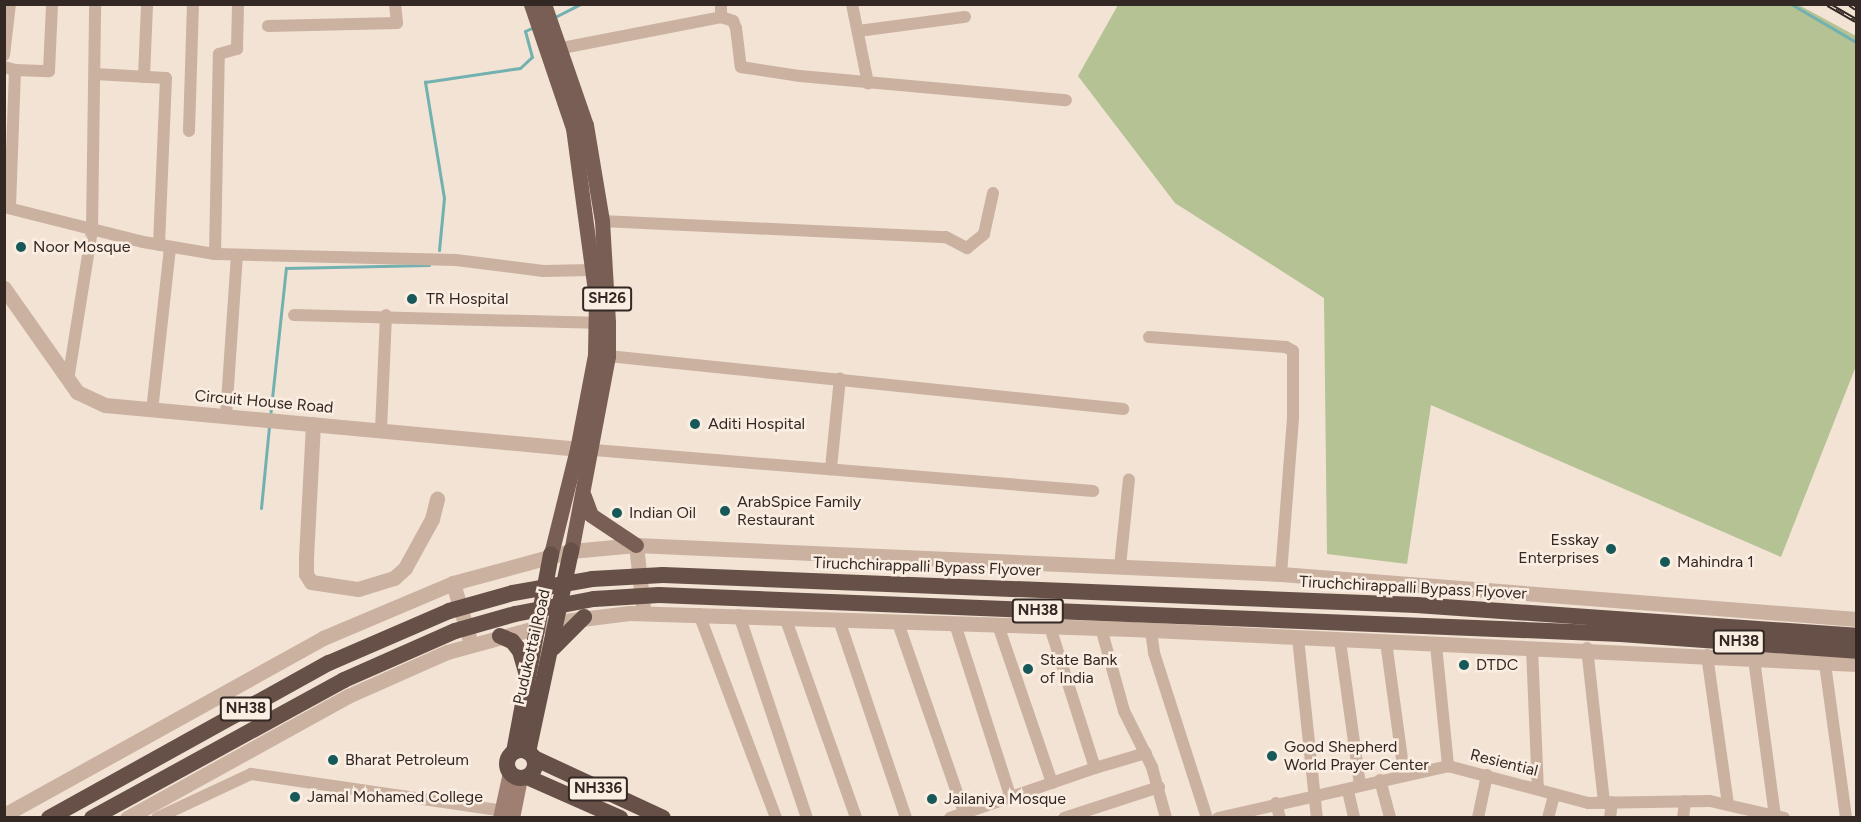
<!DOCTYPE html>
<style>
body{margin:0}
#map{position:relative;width:1861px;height:822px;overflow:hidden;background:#f2e3d5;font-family:Figtree,sans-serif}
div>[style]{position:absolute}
.green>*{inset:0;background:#b5c294}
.stream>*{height:3px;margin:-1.5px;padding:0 1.5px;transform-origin:1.5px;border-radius:1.5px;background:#72b1b0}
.minor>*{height:12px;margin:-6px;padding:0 6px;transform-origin:6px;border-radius:6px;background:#cbb1a0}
.tertiary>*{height:15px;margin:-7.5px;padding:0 7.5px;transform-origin:7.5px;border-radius:7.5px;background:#cbb1a0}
.secondary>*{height:15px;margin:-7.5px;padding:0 7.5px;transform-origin:7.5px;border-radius:7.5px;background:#9e7f72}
.primary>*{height:15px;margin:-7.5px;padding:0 7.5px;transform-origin:7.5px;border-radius:7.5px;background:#785e54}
.trunk>*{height:16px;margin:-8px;padding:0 8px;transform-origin:8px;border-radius:8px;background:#675047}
.trunk>.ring{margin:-8px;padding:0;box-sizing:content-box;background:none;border:16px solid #675047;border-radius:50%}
.rail>*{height:5px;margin-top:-2.5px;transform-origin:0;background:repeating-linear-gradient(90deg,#faede1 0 9px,#342824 0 18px);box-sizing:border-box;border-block:2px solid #342824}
.trunk-bridge>*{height:16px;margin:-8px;padding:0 8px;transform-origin:8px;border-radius:8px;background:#675047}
.dots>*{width:16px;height:16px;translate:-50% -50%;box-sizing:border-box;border:3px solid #faede1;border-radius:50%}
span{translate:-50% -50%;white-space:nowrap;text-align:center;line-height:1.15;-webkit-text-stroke:5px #faede1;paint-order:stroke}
.shield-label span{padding:2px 4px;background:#faede1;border:2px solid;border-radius:4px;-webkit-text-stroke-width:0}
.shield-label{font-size:15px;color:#342824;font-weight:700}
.poi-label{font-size:16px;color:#342824}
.left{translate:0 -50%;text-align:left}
.right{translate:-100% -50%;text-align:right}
.street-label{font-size:16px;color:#342824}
.frame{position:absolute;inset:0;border:6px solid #342824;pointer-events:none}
</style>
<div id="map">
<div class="green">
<i style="clip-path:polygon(1799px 5px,1856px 36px,1856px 366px,1781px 557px,1431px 405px,1407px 564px,1327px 554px,1324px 298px,1175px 203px,1078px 76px,1118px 5px)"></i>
</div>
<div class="stream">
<i style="left:1791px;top:4px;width:75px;rotate:30.3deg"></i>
<i style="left:553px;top:18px;width:31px;rotate:-27deg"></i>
<i style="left:439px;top:250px;width:52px;rotate:-84.5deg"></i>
<i style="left:444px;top:198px;width:118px;rotate:-99.3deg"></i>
<i style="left:425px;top:82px;width:96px;rotate:-8.4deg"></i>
<i style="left:520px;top:68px;width:16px;rotate:-43deg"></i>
<i style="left:532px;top:57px;width:27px;rotate:-105deg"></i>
<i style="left:525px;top:31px;width:10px;rotate:-24deg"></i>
<i style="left:270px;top:417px;width:150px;rotate:-83.9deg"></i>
<i style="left:286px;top:268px;width:143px;rotate:-1.2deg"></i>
<i style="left:261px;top:508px;width:81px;rotate:-84.4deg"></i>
</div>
<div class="minor">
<i style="left:852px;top:4px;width:81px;rotate:78.6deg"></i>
<i style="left:721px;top:17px;width:13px;rotate:18deg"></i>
<i style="left:733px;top:21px;width:8px;rotate:67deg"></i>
<i style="left:736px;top:28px;width:39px;rotate:83deg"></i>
<i style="left:741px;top:67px;width:60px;rotate:8.7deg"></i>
<i style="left:800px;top:76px;width:267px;rotate:5.2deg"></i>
<i style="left:268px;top:26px;width:129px;rotate:-1.3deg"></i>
<i style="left:397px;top:23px;width:19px;rotate:-96deg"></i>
<i style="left:858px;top:31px;width:108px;rotate:-7.5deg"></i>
<i style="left:562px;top:48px;width:162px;rotate:-11deg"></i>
<i style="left:721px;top:17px;width:13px;rotate:-90deg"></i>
<i style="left:4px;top:55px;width:51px;rotate:-83.3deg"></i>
<i style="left:4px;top:67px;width:11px;rotate:15deg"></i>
<i style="left:15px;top:70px;width:138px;rotate:92.1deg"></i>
<i style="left:15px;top:70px;width:34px;rotate:2deg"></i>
<i style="left:49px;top:71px;width:67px;rotate:-87.4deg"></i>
<i style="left:95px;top:74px;width:71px;rotate:3.2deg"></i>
<i style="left:166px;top:78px;width:167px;rotate:92.4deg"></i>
<i style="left:144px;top:77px;width:73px;rotate:-87.6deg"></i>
<i style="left:189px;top:131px;width:127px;rotate:-88.2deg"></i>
<i style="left:4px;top:207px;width:143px;rotate:14.1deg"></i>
<i style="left:143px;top:242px;width:73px;rotate:9.5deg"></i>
<i style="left:215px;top:254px;width:241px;rotate:1.4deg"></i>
<i style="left:456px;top:260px;width:88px;rotate:7.2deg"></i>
<i style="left:543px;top:271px;width:50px;rotate:-1.1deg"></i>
<i style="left:602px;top:221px;width:344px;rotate:2.7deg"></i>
<i style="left:946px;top:237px;width:24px;rotate:28deg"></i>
<i style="left:967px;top:248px;width:22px;rotate:-39deg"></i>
<i style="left:984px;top:234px;width:42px;rotate:-77.6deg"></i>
<i style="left:215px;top:254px;width:200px;rotate:-88.9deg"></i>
<i style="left:219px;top:54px;width:19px;rotate:-16deg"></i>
<i style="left:237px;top:49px;width:45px;rotate:-88.7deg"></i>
<i style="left:294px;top:315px;width:310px;rotate:1.5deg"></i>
<i style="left:1149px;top:337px;width:137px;rotate:4.2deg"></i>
<i style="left:1286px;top:347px;width:8px;rotate:30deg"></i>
<i style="left:1293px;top:351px;width:67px;rotate:90deg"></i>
<i style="left:1293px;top:418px;width:156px;rotate:94.4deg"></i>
<i style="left:608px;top:356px;width:518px;rotate:5.88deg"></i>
<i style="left:68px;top:380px;width:152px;rotate:-80.9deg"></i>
<i style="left:92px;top:230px;width:226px;rotate:-89.2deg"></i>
<i style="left:152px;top:411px;width:165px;rotate:-83.7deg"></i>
<i style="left:226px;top:416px;width:160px;rotate:-86.1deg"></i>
<i style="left:381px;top:430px;width:115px;rotate:-87.5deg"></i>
<i style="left:582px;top:449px;width:513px;rotate:4.7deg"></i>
<i style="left:831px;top:468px;width:90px;rotate:-84.3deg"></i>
<i style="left:1120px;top:566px;width:87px;rotate:-84.1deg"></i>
<i style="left:699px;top:614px;width:218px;rotate:69.3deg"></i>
<i style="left:739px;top:615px;width:214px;rotate:71.5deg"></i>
<i style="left:785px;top:617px;width:213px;rotate:70.5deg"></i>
<i style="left:839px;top:620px;width:209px;rotate:71.3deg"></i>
<i style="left:898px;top:623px;width:200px;rotate:70.8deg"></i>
<i style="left:955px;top:624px;width:183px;rotate:72.2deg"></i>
<i style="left:998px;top:625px;width:167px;rotate:71.1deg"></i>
<i style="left:1101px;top:628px;width:86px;rotate:74.5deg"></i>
<i style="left:1124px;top:711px;width:63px;rotate:63.4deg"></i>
<i style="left:1152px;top:767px;width:53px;rotate:74.6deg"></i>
<i style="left:1151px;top:631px;width:22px;rotate:82deg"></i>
<i style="left:1154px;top:653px;width:173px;rotate:72.2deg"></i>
<i style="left:1298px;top:638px;width:181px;rotate:84deg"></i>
<i style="left:1340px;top:641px;width:146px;rotate:82.1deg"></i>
<i style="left:1386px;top:642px;width:133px;rotate:82.2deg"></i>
<i style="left:1436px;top:645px;width:122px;rotate:84.3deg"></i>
<i style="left:1532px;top:648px;width:141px;rotate:87.6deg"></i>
<i style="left:1587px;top:648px;width:156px;rotate:83.7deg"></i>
<i style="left:1707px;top:655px;width:151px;rotate:82deg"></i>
<i style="left:1754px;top:659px;width:158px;rotate:82.4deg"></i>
<i style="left:1825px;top:664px;width:155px;rotate:82.2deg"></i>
<i style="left:1095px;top:768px;width:53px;rotate:-16.4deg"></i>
<i style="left:1380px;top:780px;width:39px;rotate:75deg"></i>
<i style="left:1348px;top:791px;width:28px;rotate:77deg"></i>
<i style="left:1276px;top:803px;width:16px;rotate:75deg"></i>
<i style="left:157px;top:818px;width:104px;rotate:-25.1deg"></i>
<i style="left:251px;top:774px;width:262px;rotate:8.3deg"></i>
<i style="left:950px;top:818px;width:153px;rotate:-19deg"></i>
<i style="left:1095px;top:768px;width:148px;rotate:-107.7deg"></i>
<i style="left:1064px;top:818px;width:100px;rotate:-18.1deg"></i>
<i style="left:1218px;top:818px;width:236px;rotate:-12.7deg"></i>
<i style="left:1448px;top:766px;width:145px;rotate:14.8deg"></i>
<i style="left:1588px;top:803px;width:122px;rotate:-0.9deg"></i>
<i style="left:1710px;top:801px;width:76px;rotate:12.9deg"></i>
<i style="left:1478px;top:818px;width:44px;rotate:-78.2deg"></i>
<i style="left:1548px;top:818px;width:24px;rotate:-75deg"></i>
<i style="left:1610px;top:818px;width:16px;rotate:-83deg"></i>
<i style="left:1683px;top:818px;width:17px;rotate:-83deg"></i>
</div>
<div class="tertiary">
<i style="left:4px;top:288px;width:127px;rotate:54.9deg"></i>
<i style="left:77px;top:392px;width:31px;rotate:25deg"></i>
<i style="left:105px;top:405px;width:474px;rotate:5.3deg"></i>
<i style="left:313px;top:424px;width:134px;rotate:93deg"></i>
<i style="left:306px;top:558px;width:16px;rotate:90deg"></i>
<i style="left:306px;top:574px;width:9px;rotate:58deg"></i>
<i style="left:311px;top:582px;width:48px;rotate:8.5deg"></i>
<i style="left:358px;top:589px;width:38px;rotate:-17deg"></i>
<i style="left:394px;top:578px;width:15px;rotate:-42deg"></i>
<i style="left:405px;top:568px;width:56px;rotate:-61.1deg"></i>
<i style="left:432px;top:519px;width:21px;rotate:-76deg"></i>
<i style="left:636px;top:545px;width:62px;rotate:83.6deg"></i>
<i style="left:453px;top:583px;width:56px;rotate:73.5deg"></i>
<i style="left:4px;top:815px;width:365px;rotate:-29deg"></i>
<i style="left:323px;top:638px;width:141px;rotate:-22.9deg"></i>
<i style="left:453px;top:583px;width:122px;rotate:-15.2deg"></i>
<i style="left:571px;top:551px;width:65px;rotate:-5.3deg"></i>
<i style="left:636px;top:545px;width:646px;rotate:2.57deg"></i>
<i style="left:1281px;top:574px;width:577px;rotate:4.47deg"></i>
<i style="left:127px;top:818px;width:252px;rotate:-28.9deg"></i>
<i style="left:348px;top:696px;width:108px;rotate:-24deg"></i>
<i style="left:447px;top:652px;width:114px;rotate:-15.3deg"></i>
<i style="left:557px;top:622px;width:73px;rotate:-7.1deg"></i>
<i style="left:629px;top:613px;width:503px;rotate:1.82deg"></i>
<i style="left:1132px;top:629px;width:725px;rotate:2.77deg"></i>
</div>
<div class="secondary">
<i style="left:500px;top:818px;width:47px;rotate:-77.7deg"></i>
<i style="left:512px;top:818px;width:41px;rotate:-78.7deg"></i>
</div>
<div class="primary">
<i style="left:531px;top:4px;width:131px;rotate:71.3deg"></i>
<i style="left:573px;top:128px;width:172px;rotate:82.3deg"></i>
<i style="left:596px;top:298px;width:57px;rotate:91deg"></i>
<i style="left:595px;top:355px;width:96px;rotate:100.8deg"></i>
<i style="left:577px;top:449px;width:108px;rotate:103.9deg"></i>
<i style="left:544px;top:4px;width:128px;rotate:70.9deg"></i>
<i style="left:586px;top:125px;width:97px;rotate:80.5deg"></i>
<i style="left:602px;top:221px;width:102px;rotate:86.6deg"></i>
<i style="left:608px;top:323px;width:33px;rotate:90deg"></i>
<i style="left:608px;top:356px;width:198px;rotate:100.7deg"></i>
<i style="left:584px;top:496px;width:20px;rotate:70deg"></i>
<i style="left:591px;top:515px;width:54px;rotate:33.7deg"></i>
</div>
<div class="trunk">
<i style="left:663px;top:575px;width:754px;rotate:2.28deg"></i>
<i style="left:1416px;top:605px;width:441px;rotate:4deg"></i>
<i style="left:659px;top:595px;width:963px;rotate:2.32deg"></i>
<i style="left:1621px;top:634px;width:236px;rotate:4.1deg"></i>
<i style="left:500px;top:636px;width:13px;rotate:23deg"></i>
<i style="left:512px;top:641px;width:13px;rotate:51deg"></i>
<i style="left:520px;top:651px;width:26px;rotate:74deg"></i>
<i style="left:553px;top:648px;width:44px;rotate:-45deg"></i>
<i class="ring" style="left:507px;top:750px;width:12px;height:12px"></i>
<i style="left:514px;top:752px;width:201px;rotate:-79.4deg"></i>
<i style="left:528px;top:752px;width:206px;rotate:-77.9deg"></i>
<i style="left:534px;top:758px;width:142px;rotate:24.9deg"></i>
<i style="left:527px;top:777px;width:102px;rotate:23.8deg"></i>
<i style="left:49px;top:818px;width:320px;rotate:-29deg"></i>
<i style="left:329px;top:663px;width:131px;rotate:-23.4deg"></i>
<i style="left:92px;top:818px;width:287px;rotate:-28.7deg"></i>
<i style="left:344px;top:680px;width:121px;rotate:-23.8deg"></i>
</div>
<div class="rail">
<i style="left:1828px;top:4px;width:32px;rotate:30deg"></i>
<i style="left:1850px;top:4px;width:7px;rotate:34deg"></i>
</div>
<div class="trunk-bridge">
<i style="left:449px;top:611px;width:66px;rotate:-15.7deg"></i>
<i style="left:513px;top:593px;width:80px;rotate:-10deg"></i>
<i style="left:592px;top:579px;width:71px;rotate:-3.2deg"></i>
<i style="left:455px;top:631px;width:62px;rotate:-15.8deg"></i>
<i style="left:515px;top:614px;width:80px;rotate:-10.8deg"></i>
<i style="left:594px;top:599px;width:65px;rotate:-3.5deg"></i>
</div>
<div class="dots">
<i style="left:21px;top:247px;background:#175858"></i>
<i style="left:412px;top:299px;background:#175858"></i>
<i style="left:695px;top:424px;background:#175858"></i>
<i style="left:725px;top:511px;background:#175858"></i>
<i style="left:617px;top:513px;background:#175858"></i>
<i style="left:1611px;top:549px;background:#175858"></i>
<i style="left:1665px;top:562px;background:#175858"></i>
<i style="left:1464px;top:665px;background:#175858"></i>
<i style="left:1028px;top:669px;background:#175858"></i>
<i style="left:1272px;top:756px;background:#175858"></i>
<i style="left:333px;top:760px;background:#175858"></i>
<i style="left:295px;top:797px;background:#175858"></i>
<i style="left:932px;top:799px;background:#175858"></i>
</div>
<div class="shield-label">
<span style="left:607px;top:299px">SH26</span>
<span style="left:1038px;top:611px">NH38</span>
<span style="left:1739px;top:642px">NH38</span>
<span style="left:246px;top:709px">NH38</span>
<span style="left:598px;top:789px">NH336</span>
</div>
<div class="poi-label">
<span class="left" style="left:33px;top:247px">Noor Mosque</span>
<span class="left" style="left:426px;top:299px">TR Hospital</span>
<span class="left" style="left:708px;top:424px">Aditi Hospital</span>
<span class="left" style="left:737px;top:511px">ArabSpice Family<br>Restaurant</span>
<span class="left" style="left:629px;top:513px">Indian Oil</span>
<span class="right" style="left:1599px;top:549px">Esskay<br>Enterprises</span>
<span class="left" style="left:1677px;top:562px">Mahindra 1</span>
<span class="left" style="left:1040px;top:669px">State Bank<br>of India</span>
<span class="left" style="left:1476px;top:665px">DTDC</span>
<span class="left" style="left:1284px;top:756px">Good Shepherd<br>World Prayer Center</span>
<span class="left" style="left:345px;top:760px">Bharat Petroleum</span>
<span class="left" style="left:307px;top:797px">Jamal Mohamed College</span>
<span class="left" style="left:944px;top:799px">Jailaniya Mosque</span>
</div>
<div class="street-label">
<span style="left:264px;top:402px;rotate:5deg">Circuit House Road</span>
<span style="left:927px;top:567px;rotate:2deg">Tiruchchirappalli Bypass Flyover</span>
<span style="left:1413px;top:588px;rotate:3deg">Tiruchchirappalli Bypass Flyover</span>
<span style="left:532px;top:647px;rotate:-77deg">Pudukottai Road</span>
<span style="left:1504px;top:763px;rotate:14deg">Resiential</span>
</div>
<div class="frame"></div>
</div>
